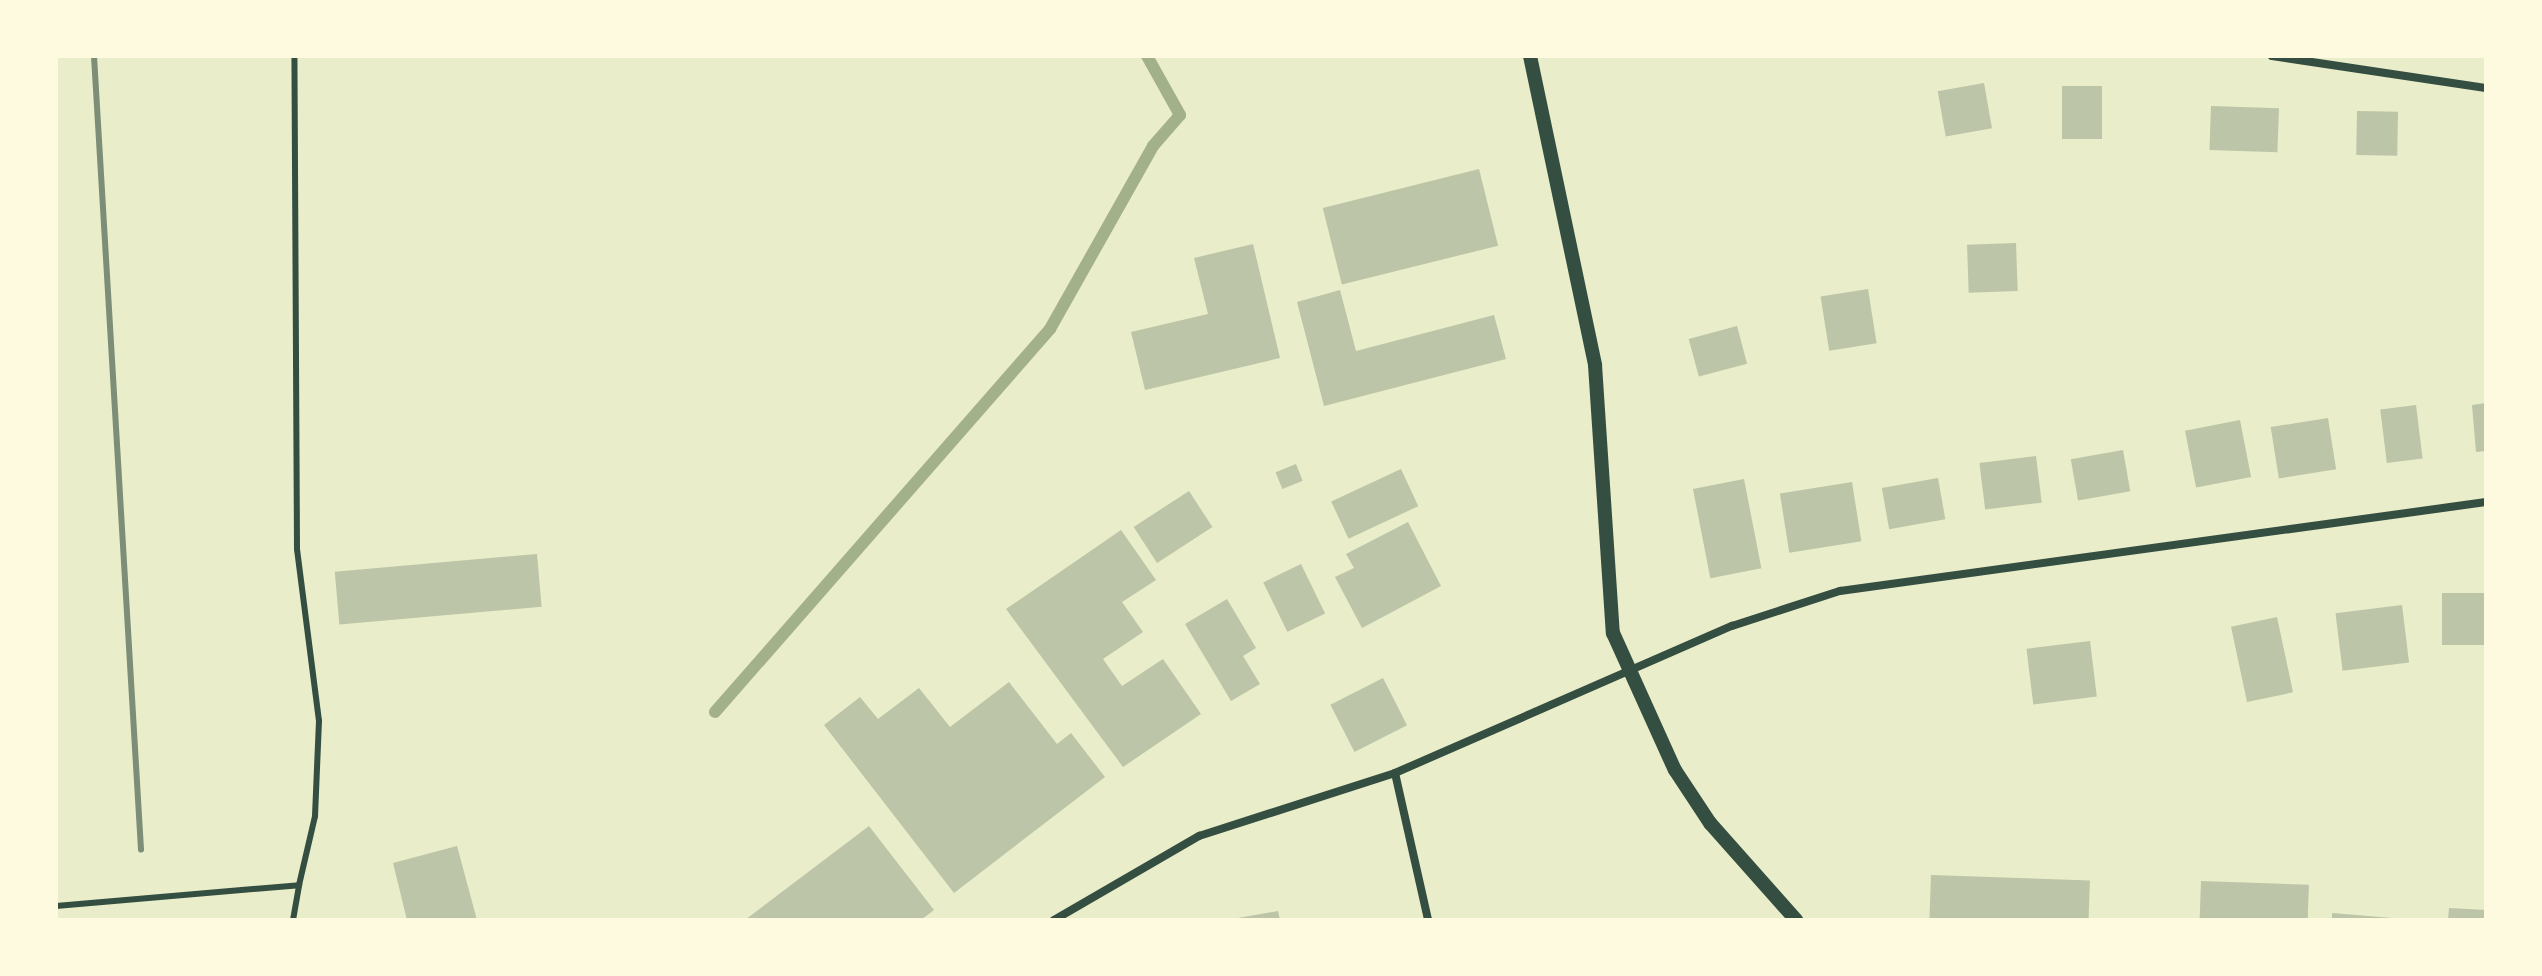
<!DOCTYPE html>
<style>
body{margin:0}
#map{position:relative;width:2542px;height:976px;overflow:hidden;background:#e9edc9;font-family:"Sofia Sans Condensed",sans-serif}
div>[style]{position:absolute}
.stream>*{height:12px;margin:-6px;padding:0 6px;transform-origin:6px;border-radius:6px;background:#a3b18a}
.building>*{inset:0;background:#bcc5a7;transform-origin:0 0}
.service>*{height:6px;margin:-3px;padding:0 3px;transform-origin:3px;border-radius:3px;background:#344e41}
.minor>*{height:8px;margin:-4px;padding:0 4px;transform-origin:4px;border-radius:4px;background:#344e41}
.tertiary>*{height:14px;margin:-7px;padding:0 7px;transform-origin:7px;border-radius:7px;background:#344e41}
.rail>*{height:6px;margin:-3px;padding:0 3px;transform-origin:3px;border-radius:3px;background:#7c8e77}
span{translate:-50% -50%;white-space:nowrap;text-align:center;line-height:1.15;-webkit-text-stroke:6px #fefae0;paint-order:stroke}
.frame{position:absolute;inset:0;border:58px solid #fefae0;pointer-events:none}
</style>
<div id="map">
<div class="stream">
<i style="left:715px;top:712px;width:509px;rotate:-48.82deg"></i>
<i style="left:1050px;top:329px;width:210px;rotate:-60.6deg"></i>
<i style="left:1153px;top:146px;width:41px;rotate:-48.9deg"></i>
<i style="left:1180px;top:115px;width:68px;rotate:-119.2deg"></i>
</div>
<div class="building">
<i style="left:1984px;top:83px;width:46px;height:47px;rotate:80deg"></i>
<i style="left:2062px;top:86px;width:40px;height:53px"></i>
<i style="left:2211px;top:106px;width:68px;height:44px;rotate:2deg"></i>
<i style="left:2357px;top:111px;width:41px;height:44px;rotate:1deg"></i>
<i style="left:1479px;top:169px;width:79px;height:161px;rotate:76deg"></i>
<i style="left:2016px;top:243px;width:48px;height:49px;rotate:88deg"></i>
<i style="clip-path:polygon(1253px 244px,1280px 358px,1145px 390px,1131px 332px,1208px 314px,1194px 258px)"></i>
<i style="left:1868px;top:289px;width:55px;height:48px;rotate:81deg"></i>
<i style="clip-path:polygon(1340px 290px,1356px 351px,1494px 315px,1506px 359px,1324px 406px,1297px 302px)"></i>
<i style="left:1737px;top:326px;width:39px;height:50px;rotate:75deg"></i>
<i style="clip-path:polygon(2486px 403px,2486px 451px,2476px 452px,2472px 405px)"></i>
<i style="left:2416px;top:405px;width:54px;height:36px;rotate:83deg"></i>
<i style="left:2328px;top:418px;width:52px;height:58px;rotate:81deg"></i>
<i style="left:2240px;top:420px;width:58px;height:56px;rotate:79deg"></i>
<i style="left:2123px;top:450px;width:42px;height:53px;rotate:80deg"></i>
<i style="left:2036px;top:456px;width:47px;height:57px;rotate:83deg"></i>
<i style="left:1296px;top:464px;width:18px;height:22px;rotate:68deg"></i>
<i style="left:1401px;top:469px;width:41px;height:77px;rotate:65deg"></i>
<i style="left:1938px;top:478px;width:42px;height:57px;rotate:80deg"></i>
<i style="left:1744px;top:479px;width:91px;height:52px;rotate:79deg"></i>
<i style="left:1852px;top:482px;width:60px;height:73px;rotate:81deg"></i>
<i style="left:1189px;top:491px;width:43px;height:66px;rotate:57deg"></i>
<i style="clip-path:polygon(1408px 522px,1441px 586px,1362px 628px,1335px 577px,1354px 568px,1346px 554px)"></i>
<i style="clip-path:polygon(1121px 530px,1156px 580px,1122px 602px,1143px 632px,1103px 659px,1122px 686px,1163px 659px,1201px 714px,1123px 767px,1006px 609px)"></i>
<i style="left:537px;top:554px;width:53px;height:203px;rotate:85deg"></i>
<i style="left:1301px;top:564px;width:55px;height:42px;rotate:64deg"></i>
<i style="left:2486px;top:593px;width:52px;height:44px;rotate:90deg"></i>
<i style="clip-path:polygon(1227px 599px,1256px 648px,1243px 656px,1260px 684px,1231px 701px,1185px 624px)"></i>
<i style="left:2402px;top:605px;width:58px;height:67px;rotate:83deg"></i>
<i style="left:2277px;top:617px;width:77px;height:47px;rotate:78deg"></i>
<i style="left:2090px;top:641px;width:56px;height:64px;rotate:83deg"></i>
<i style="left:1383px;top:678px;width:53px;height:59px;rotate:63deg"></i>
<i style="clip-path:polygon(1009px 682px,1057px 744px,1071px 733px,1105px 777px,954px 893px,824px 725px,860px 697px,878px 719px,919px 688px,950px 727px)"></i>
<i style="clip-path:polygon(869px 826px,934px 910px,921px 920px,745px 920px)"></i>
<i style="clip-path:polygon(457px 846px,477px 920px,407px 920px,393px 863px)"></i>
<i style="left:1931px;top:875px;width:159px;height:45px;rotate:2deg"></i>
<i style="left:2201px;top:881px;width:108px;height:39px;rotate:2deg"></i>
<i style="clip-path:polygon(2449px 908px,2486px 910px,2486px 920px,2448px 920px)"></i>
<i style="clip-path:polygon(1278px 911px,1280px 920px,1238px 920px,1238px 918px)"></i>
<i style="clip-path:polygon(2332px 913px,2392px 918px,2392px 920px,2332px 920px)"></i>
</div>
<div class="service">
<i style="left:56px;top:906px;width:244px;rotate:-4.9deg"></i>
<i style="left:299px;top:885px;width:71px;rotate:-76.9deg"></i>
<i style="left:315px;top:816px;width:95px;rotate:-87.6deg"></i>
<i style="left:319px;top:721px;width:173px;rotate:-97.3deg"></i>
<i style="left:297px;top:549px;width:493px;rotate:-90.3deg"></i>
<i style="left:293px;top:920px;width:36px;rotate:-80deg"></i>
</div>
<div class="minor">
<i style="left:2272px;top:56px;width:216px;rotate:8.5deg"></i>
<i style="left:1395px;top:773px;width:151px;rotate:77.3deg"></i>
<i style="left:1054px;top:920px;width:168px;rotate:-30.1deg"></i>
<i style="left:1199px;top:836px;width:206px;rotate:-17.8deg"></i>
<i style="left:1395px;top:773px;width:368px;rotate:-23.6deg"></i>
<i style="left:1732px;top:626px;width:114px;rotate:-18deg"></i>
<i style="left:1840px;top:591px;width:652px;rotate:-7.84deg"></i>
</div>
<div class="tertiary">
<i style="left:1530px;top:56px;width:316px;rotate:78.1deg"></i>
<i style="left:1595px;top:365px;width:269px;rotate:86.2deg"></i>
<i style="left:1613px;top:633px;width:150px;rotate:65.7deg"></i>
<i style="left:1675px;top:770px;width:64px;rotate:56.6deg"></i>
<i style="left:1710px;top:823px;width:130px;rotate:48.4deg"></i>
</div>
<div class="rail">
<i style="left:94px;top:56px;width:795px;rotate:86.61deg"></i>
</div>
<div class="frame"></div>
</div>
